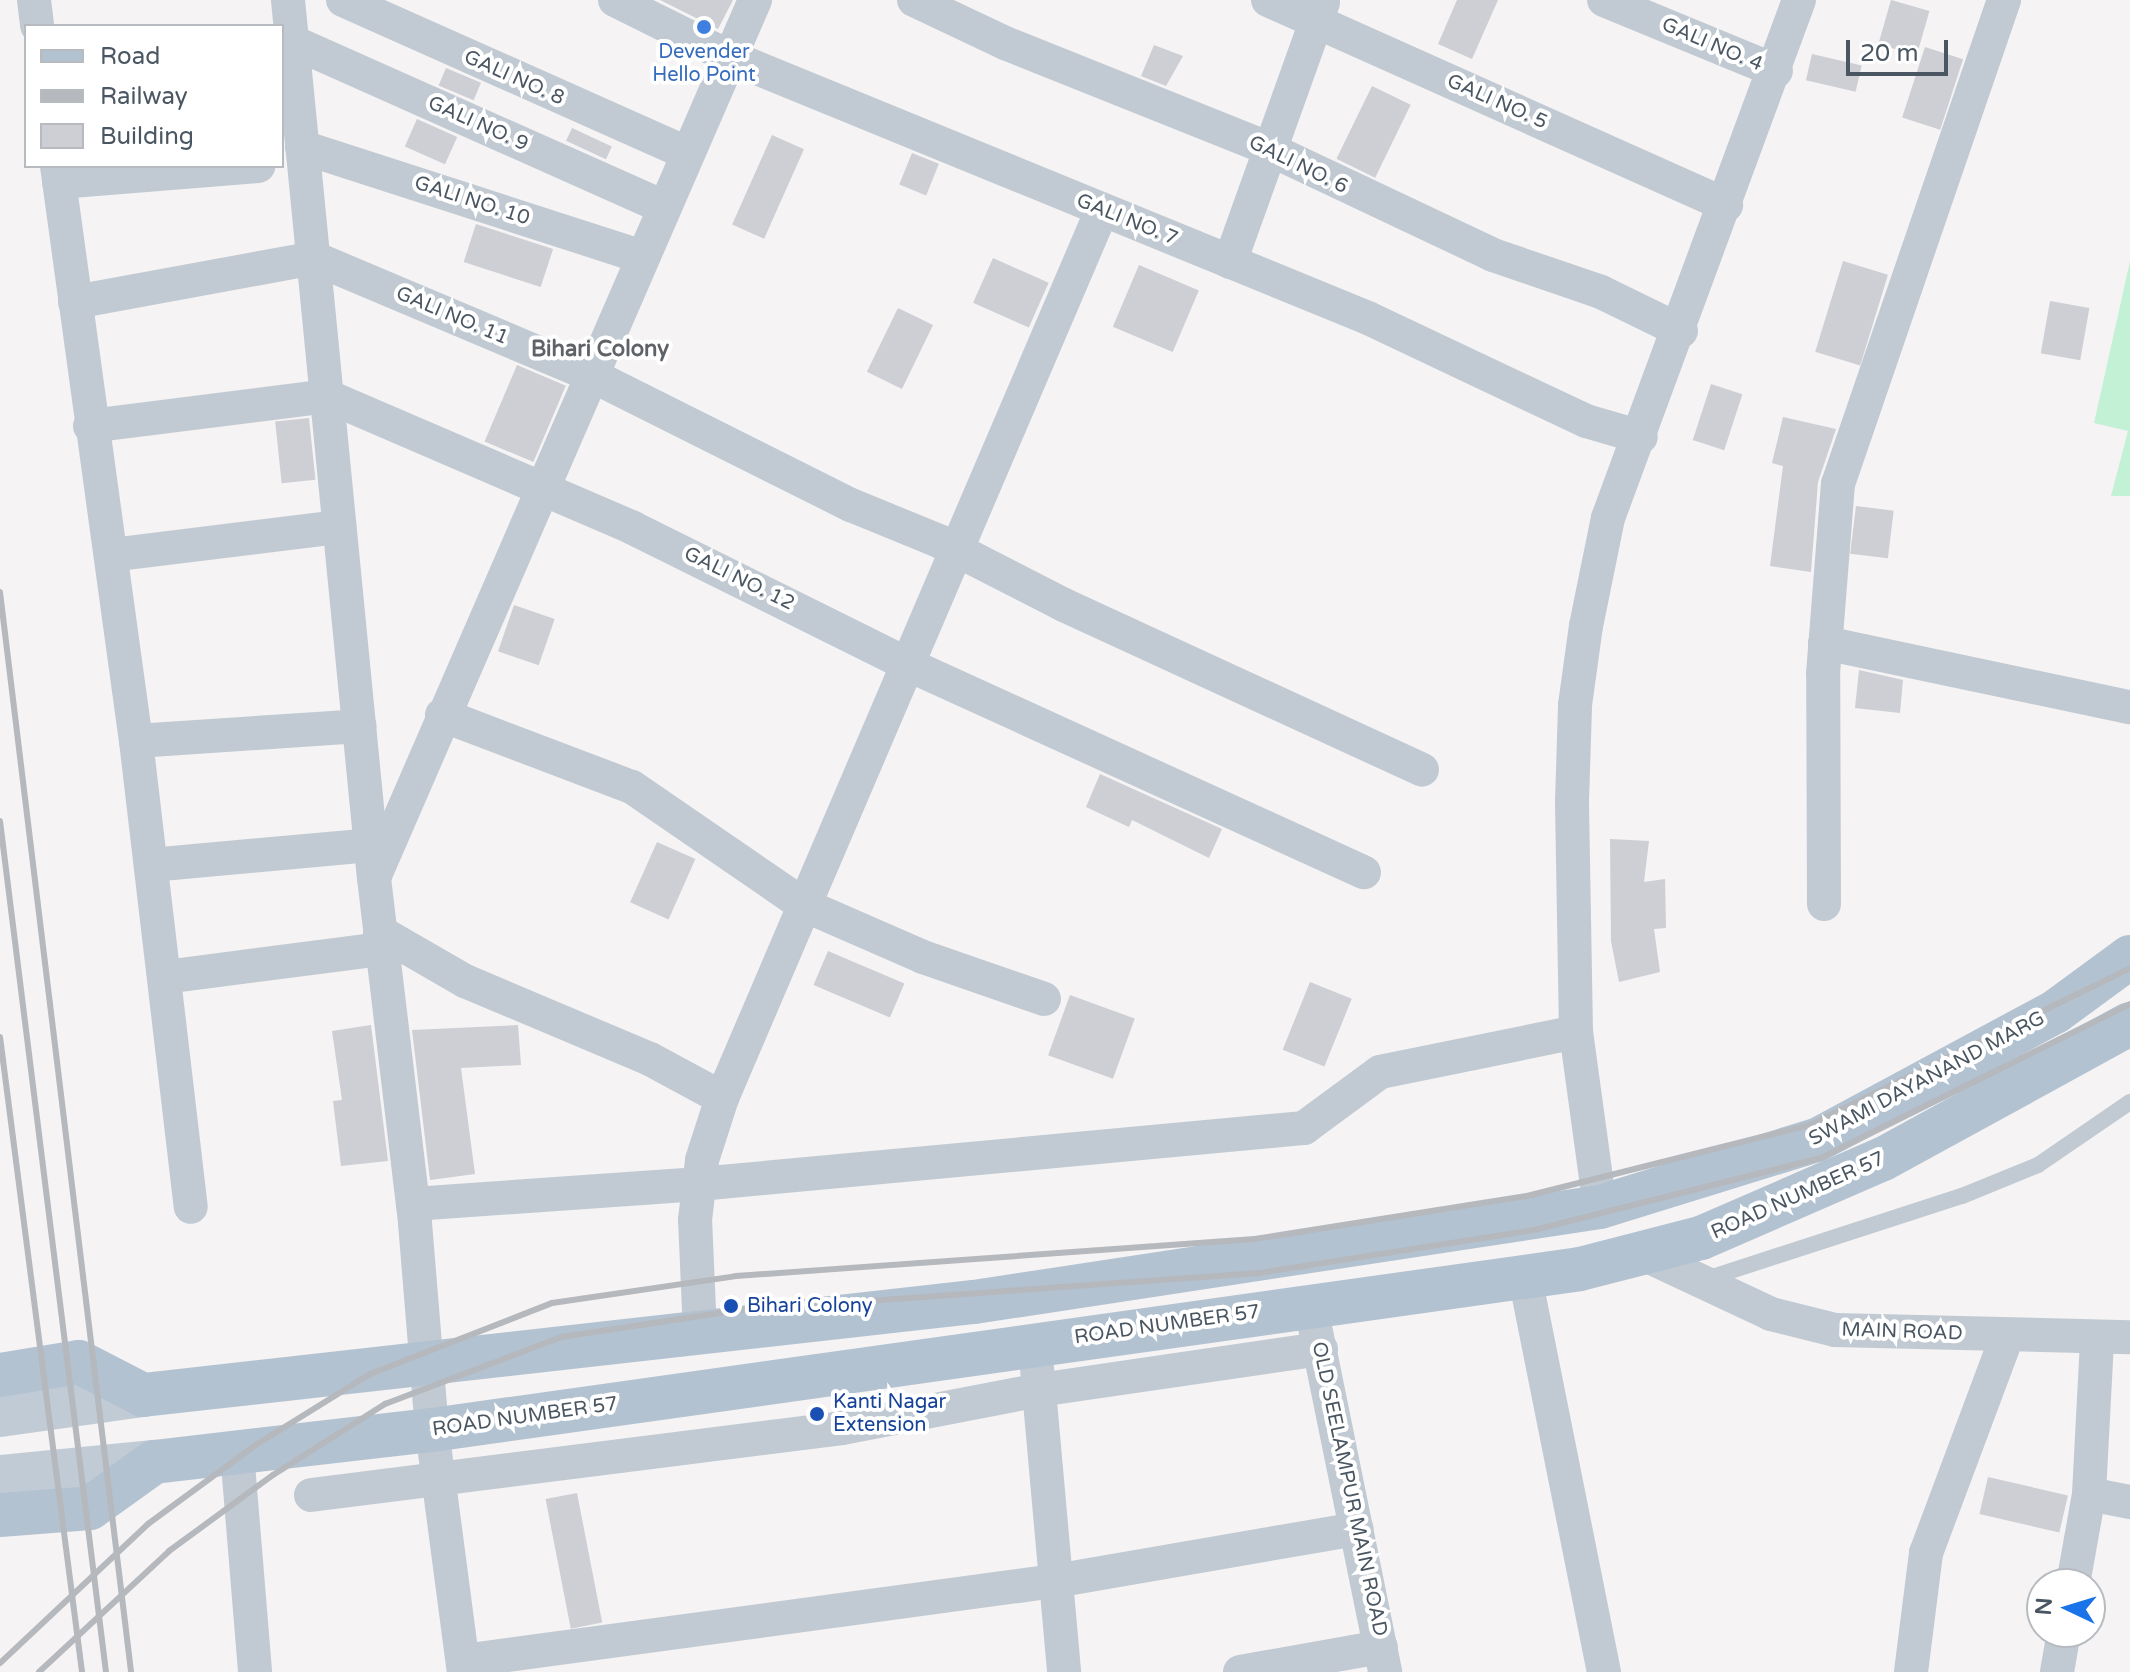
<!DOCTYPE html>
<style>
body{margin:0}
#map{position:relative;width:2130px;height:1672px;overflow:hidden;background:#f5f3f3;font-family:"Varela Round",sans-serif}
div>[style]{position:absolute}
.green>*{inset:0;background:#c3f1d5}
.building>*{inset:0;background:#cdcfd5;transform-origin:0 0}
.service>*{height:16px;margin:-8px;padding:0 8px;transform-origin:8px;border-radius:8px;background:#c1cad2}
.minor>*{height:34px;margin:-17px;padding:0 17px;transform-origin:17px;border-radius:17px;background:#c1cad2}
.secondary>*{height:44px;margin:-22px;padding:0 22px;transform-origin:22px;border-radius:22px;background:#c1cbd6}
.primary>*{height:44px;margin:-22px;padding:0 22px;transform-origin:22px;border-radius:22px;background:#b3c2d1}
.rail>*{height:6px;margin:-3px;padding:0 3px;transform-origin:3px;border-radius:3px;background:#b5b8bd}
.dots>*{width:22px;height:22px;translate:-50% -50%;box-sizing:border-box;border:4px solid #fff;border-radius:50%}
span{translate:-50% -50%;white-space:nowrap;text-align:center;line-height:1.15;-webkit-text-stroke:8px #fff;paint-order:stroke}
.street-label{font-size:20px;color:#4a5661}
.shop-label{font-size:20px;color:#366cbe}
.transit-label{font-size:20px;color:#164399}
.left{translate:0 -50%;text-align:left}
.neighbourhood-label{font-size:22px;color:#5f6368;font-weight:700}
.legend{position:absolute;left:24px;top:24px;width:260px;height:144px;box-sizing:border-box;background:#fff;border:2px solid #b7bbc0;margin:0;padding:10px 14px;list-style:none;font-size:24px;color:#4a5661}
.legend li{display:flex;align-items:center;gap:16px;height:40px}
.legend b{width:40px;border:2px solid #b7bbc0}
.north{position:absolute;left:2026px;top:1568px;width:80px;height:80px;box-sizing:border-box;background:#fff;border:2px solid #b7bbc0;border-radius:50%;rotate:274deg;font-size:22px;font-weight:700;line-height:32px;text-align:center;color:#4a5661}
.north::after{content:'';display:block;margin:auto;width:28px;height:36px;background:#1a73e8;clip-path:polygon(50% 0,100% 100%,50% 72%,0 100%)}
.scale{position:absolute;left:1846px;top:40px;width:102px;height:36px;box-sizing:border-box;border:4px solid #4a5661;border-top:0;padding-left:10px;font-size:24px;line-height:28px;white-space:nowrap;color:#4a5661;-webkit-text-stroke:6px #fff;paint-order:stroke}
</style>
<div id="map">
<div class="green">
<i style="clip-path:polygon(2130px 261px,2130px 496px,2111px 496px,2128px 431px,2094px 423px)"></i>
</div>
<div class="building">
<i style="clip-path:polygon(660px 0,733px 0,718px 29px)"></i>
<i style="clip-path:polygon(1457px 0,1498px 0,1472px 59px,1438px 44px)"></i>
<i style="left:1891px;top:0;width:40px;height:46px;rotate:16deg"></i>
<i style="clip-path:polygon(1154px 45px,1183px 56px,1166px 86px,1141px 76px)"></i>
<i style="left:1925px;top:47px;width:40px;height:74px;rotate:18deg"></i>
<i style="left:1812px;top:54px;width:51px;height:27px;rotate:13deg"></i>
<i style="left:446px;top:68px;width:38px;height:19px;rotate:23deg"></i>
<i style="left:1372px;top:86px;width:43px;height:81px;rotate:26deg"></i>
<i style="left:417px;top:119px;width:44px;height:30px;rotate:24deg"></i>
<i style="left:572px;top:128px;width:44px;height:14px;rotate:25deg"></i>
<i style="left:772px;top:135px;width:35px;height:98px;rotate:24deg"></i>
<i style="left:912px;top:153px;width:29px;height:34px;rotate:22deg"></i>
<i style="left:476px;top:224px;width:81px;height:40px;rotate:18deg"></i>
<i style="left:993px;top:258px;width:61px;height:49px;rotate:24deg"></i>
<i style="left:1843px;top:261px;width:47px;height:95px;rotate:17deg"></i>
<i style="left:1139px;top:265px;width:65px;height:67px;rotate:23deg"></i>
<i style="left:2050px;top:301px;width:40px;height:53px;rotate:10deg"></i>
<i style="left:898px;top:308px;width:39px;height:71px;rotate:26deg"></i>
<i style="left:517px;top:365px;width:53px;height:83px;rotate:23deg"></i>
<i style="left:1711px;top:384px;width:33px;height:59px;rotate:18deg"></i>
<i style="clip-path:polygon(1783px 417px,1836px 429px,1818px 482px,1811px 572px,1770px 566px,1783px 466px,1772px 463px)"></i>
<i style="left:309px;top:418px;width:62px;height:34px;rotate:84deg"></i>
<i style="left:1856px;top:506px;width:38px;height:48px;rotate:7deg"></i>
<i style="left:514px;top:605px;width:43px;height:49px;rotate:19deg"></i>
<i style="clip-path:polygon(1859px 670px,1903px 680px,1900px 713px,1855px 708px)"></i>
<i style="clip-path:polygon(1100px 774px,1222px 829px,1209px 858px,1132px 820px,1129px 827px,1086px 807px)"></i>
<i style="clip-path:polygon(1610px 839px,1649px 841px,1644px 882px,1665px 879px,1666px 928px,1654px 929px,1660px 972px,1619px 982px,1611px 941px)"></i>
<i style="left:657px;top:842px;width:42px;height:66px;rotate:24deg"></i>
<i style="left:828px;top:951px;width:83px;height:37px;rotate:23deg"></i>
<i style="left:1310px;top:982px;width:45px;height:73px;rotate:22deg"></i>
<i style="left:1070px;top:995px;width:69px;height:64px;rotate:20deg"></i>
<i style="clip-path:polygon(371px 1025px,388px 1161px,341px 1166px,333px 1101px,342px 1100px,332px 1031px)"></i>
<i style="clip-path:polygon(518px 1025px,521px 1065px,461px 1068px,475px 1174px,430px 1180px,412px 1030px)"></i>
<i style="left:1988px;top:1477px;width:82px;height:38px;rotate:13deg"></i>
<i style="left:577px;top:1493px;width:132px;height:32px;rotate:79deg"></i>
</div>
<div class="service">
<i style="left:1706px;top:1279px;width:269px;rotate:-18deg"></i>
<i style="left:1962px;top:1196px;width:82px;rotate:-22.2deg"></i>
<i style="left:2038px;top:1165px;width:112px;rotate:-34.4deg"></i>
</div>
<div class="minor">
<i style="left:34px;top:0;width:26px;rotate:83deg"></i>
<i style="left:288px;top:0;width:882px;rotate:84.41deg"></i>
<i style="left:374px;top:878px;width:347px;rotate:83.2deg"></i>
<i style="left:415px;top:1223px;width:208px;rotate:85.3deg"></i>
<i style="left:432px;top:1430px;width:244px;rotate:82.5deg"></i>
<i style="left:343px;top:0;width:376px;rotate:24deg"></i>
<i style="left:615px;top:0;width:128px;rotate:26.4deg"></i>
<i style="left:730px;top:57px;width:689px;rotate:22.25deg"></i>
<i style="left:1368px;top:318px;width:241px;rotate:25.3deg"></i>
<i style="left:1586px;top:421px;width:57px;rotate:16.2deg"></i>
<i style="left:914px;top:0;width:101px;rotate:25.3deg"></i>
<i style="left:1005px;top:43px;width:282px;rotate:21.8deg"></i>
<i style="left:1267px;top:148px;width:250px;rotate:25.3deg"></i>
<i style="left:1493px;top:255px;width:114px;rotate:18.9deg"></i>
<i style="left:1601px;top:292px;width:89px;rotate:26deg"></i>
<i style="left:1268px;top:0;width:502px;rotate:24.11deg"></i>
<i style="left:1604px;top:0;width:186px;rotate:22.4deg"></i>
<i style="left:282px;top:43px;width:11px;rotate:-5deg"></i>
<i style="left:293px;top:42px;width:406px;rotate:24deg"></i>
<i style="left:302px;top:147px;width:357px;rotate:17.9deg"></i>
<i style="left:57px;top:166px;width:580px;rotate:82.18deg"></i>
<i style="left:136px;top:741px;width:469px;rotate:83.3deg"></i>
<i style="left:59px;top:182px;width:200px;rotate:-4.6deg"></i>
<i style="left:1230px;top:262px;width:276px;rotate:-70.3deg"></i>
<i style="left:75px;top:302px;width:243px;rotate:-10.4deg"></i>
<i style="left:314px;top:258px;width:298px;rotate:22.9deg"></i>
<i style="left:589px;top:374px;width:293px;rotate:26.6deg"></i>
<i style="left:851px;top:505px;width:97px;rotate:22.3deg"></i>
<i style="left:941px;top:542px;width:138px;rotate:27.1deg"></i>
<i style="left:1064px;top:605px;width:394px;rotate:24.7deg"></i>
<i style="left:90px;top:426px;width:239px;rotate:-7.2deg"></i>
<i style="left:327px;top:396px;width:333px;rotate:23.3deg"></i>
<i style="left:633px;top:528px;width:308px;rotate:26.4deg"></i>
<i style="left:909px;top:665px;width:500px;rotate:24.5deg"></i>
<i style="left:111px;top:555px;width:230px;rotate:-7deg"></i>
<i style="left:1825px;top:643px;width:312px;rotate:11.9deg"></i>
<i style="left:442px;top:715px;width:203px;rotate:20.8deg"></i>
<i style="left:632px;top:787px;width:209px;rotate:34.5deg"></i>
<i style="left:804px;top:905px;width:130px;rotate:23.6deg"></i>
<i style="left:923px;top:957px;width:128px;rotate:19.1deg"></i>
<i style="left:136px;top:741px;width:224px;rotate:-3.8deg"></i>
<i style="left:151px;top:865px;width:220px;rotate:-5.2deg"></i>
<i style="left:376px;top:873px;width:952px;rotate:-66.53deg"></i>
<i style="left:1824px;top:904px;width:230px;rotate:-90.2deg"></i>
<i style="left:1823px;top:674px;width:191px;rotate:-85.5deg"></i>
<i style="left:1838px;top:484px;width:512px;rotate:-71.07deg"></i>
<i style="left:380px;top:932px;width:98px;rotate:30deg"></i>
<i style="left:465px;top:981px;width:201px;rotate:22.9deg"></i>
<i style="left:650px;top:1059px;width:82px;rotate:28.4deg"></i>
<i style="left:165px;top:977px;width:219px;rotate:-7.4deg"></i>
<i style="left:413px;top:1204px;width:287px;rotate:-4deg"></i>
<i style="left:699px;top:1184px;width:608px;rotate:-5.29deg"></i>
<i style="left:1304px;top:1128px;width:94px;rotate:-36.4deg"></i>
<i style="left:1380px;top:1072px;width:200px;rotate:-11.5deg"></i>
<i style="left:1600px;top:1207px;width:177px;rotate:-97.8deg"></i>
<i style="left:1576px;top:1032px;width:230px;rotate:-91deg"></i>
<i style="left:1572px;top:802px;width:97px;rotate:-88.2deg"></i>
<i style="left:1575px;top:705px;width:80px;rotate:-82.1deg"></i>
<i style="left:1586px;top:626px;width:110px;rotate:-78.5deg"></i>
<i style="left:1608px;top:518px;width:552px;rotate:-69.76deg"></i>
<i style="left:1641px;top:1253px;width:144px;rotate:25.1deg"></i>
<i style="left:1771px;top:1314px;width:66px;rotate:14deg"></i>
<i style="left:1835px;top:1330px;width:295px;rotate:1.4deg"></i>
<i style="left:1525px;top:1277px;width:403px;rotate:78.7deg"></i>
<i style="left:1315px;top:1327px;width:352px;rotate:78.5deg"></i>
<i style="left:700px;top:1333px;width:113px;rotate:-92.5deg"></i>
<i style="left:695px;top:1220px;width:60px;rotate:-83.3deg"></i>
<i style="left:702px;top:1160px;width:65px;rotate:-72.1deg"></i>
<i style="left:722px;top:1098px;width:966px;rotate:-66.83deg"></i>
<i style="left:1037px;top:1368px;width:305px;rotate:84.9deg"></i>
<i style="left:237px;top:1452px;width:221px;rotate:85.3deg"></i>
<i style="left:2089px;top:1494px;width:42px;rotate:11deg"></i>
<i style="left:311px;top:1495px;width:535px;rotate:-7.19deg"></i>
<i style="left:842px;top:1428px;width:201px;rotate:-10.9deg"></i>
<i style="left:1039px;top:1390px;width:285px;rotate:-8.3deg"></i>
<i style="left:2073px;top:1584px;width:91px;rotate:-79.9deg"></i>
<i style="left:2089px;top:1494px;width:155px;rotate:-87deg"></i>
<i style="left:463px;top:1661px;width:597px;rotate:-7.7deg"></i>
<i style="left:1055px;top:1581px;width:306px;rotate:-9.8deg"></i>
<i style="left:1240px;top:1672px;width:143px;rotate:-10.1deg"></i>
<i style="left:1911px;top:1672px;width:120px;rotate:-82.8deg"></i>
<i style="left:1926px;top:1553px;width:232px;rotate:-69.5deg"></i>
<i style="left:2057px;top:1672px;width:41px;rotate:-80.1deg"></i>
</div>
<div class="secondary">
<i style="left:0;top:1415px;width:144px;rotate:-8deg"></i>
<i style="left:0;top:1477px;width:155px;rotate:-5.6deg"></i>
</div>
<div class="primary">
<i style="left:0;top:1375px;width:80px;rotate:-9.3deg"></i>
<i style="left:79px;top:1362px;width:72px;rotate:27.3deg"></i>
<i style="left:143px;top:1395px;width:836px;rotate:-6.39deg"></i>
<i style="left:974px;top:1302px;width:633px;rotate:-8.63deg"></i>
<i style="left:1600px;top:1207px;width:227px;rotate:-17.2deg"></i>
<i style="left:1817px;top:1140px;width:270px;rotate:-28.3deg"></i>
<i style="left:2055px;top:1012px;width:93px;rotate:-36.3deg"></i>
<i style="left:0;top:1515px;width:90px;rotate:-4.4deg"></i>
<i style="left:90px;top:1508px;width:79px;rotate:-35.7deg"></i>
<i style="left:154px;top:1462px;width:280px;rotate:-6.6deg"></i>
<i style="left:432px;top:1430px;width:1159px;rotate:-7.98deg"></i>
<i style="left:1580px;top:1269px;width:125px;rotate:-14.4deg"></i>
<i style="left:1701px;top:1238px;width:198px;rotate:-23.5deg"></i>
<i style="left:1883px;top:1159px;width:281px;rotate:-28.7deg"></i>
</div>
<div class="rail">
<i style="left:0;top:592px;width:1088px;rotate:83.08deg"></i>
<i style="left:0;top:821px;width:858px;rotate:82.9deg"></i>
<i style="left:0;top:1037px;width:640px;rotate:82.64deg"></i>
<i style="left:0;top:1663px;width:203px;rotate:-43.2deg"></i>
<i style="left:148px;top:1524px;width:132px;rotate:-36.3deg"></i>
<i style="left:254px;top:1446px;width:137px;rotate:-31.8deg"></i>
<i style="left:370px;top:1374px;width:195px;rotate:-21.3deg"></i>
<i style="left:552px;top:1303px;width:186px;rotate:-8.3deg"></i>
<i style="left:736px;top:1276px;width:520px;rotate:-4.08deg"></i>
<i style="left:1255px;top:1239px;width:275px;rotate:-9deg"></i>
<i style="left:1527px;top:1196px;width:292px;rotate:-14.1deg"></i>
<i style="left:1810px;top:1125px;width:356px;rotate:-26.1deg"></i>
<i style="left:39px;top:1672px;width:178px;rotate:-42.9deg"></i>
<i style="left:169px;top:1551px;width:129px;rotate:-36.2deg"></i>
<i style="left:273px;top:1475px;width:133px;rotate:-32.4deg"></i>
<i style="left:385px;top:1404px;width:188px;rotate:-20.8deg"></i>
<i style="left:561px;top:1337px;width:181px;rotate:-8.6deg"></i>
<i style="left:740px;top:1310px;width:520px;rotate:-4.08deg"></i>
<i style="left:1259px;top:1273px;width:278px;rotate:-8.9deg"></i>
<i style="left:1534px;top:1230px;width:296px;rotate:-14.1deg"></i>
<i style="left:1821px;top:1158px;width:345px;rotate:-26.5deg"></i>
</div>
<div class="dots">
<i style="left:704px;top:27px;background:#3f7fe0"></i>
<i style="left:731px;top:1306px;background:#1a4fb4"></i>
<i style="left:817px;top:1414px;background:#1a4fb4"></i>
</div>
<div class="street-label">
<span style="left:1712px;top:45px;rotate:23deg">GALI NO. 4</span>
<span style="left:514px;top:78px;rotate:24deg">GALI NO. 8</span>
<span style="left:1497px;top:102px;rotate:24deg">GALI NO. 5</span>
<span style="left:478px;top:124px;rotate:24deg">GALI NO. 9</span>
<span style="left:1298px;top:165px;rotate:26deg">GALI NO. 6</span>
<span style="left:472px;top:201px;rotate:18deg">GALI NO. 10</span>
<span style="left:1127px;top:220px;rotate:22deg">GALI NO. 7</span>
<span style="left:452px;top:316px;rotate:23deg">GALI NO. 11</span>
<span style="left:739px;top:579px;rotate:26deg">GALI NO. 12</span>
<span style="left:1927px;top:1079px;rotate:-28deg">SWAMI DAYANAND MARG</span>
<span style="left:1798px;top:1196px;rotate:-24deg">ROAD NUMBER 57</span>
<span style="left:1167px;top:1325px;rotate:-8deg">ROAD NUMBER 57</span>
<span style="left:1902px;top:1332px;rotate:2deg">MAIN ROAD</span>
<span style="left:525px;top:1417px;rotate:-8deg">ROAD NUMBER 57</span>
<span style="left:1349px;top:1489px;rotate:78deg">OLD SEELAMPUR MAIN ROAD</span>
</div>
<div class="shop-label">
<span style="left:704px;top:64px">Devender<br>Hello Point</span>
</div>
<div class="transit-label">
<span class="left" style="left:747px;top:1306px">Bihari Colony</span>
<span class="left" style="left:833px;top:1414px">Kanti Nagar<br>Extension</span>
</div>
<div class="neighbourhood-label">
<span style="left:600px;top:350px">Bihari Colony</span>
</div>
<ul class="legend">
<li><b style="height:10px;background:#b3c2d1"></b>Road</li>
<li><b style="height:10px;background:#b5b8bd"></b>Railway</li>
<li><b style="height:22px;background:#cdcfd5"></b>Building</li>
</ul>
<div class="north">N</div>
<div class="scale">20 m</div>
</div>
